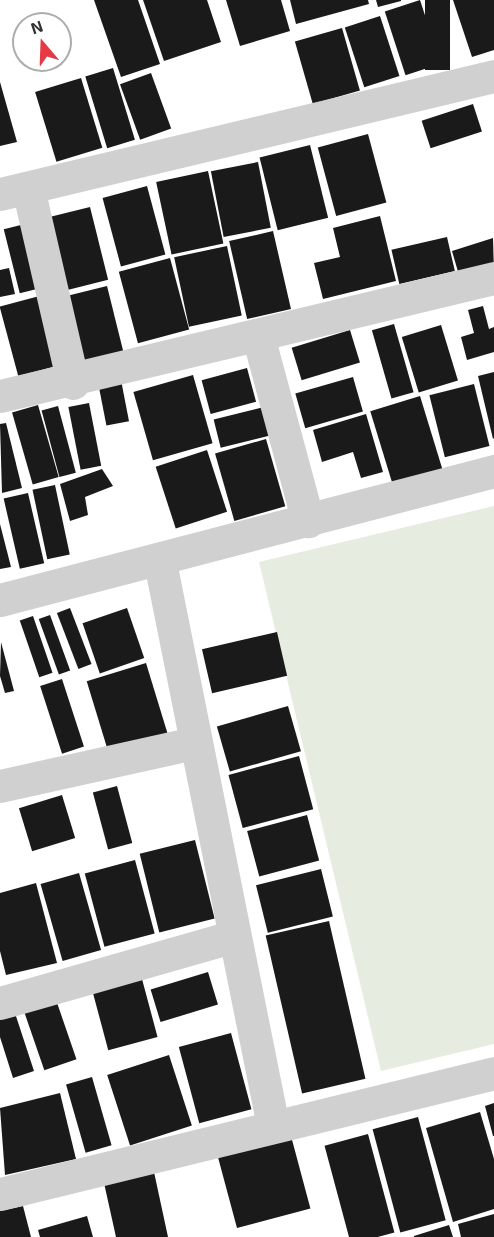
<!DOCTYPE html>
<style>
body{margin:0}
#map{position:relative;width:494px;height:1237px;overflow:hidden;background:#fff;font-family:"Exo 2",sans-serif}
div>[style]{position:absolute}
.green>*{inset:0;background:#e6ecdf}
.building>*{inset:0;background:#1a1a1a;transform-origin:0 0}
.minor>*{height:33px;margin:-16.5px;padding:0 16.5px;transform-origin:16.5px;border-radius:16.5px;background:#d0d0d0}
span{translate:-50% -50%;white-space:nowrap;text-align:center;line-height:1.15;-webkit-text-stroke:6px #fff;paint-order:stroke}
.north{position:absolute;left:12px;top:12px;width:60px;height:60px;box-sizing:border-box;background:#fff;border:2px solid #adadad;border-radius:50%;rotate:341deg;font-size:16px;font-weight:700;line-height:24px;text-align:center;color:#333}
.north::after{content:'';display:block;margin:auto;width:21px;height:27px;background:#e63946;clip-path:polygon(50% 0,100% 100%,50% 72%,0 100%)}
</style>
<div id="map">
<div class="green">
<i style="clip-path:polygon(494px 506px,494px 1044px,381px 1071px,259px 562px)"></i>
</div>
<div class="building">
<i style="clip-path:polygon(94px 0,138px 0,160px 64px,121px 77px)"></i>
<i style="clip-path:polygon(143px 0,207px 0,221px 42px,164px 61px)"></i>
<i style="clip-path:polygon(226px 0,281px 0,290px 31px,240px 46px)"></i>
<i style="clip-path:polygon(290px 0,368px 0,369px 4px,296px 24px)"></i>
<i style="clip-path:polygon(376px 0,401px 0,401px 1px,378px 7px)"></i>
<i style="left:420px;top:0;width:67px;height:37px;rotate:72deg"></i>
<i style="left:425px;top:0;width:25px;height:70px"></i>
<i style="clip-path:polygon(453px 0,494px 0,494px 50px,472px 57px)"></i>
<i style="left:380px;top:16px;width:63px;height:37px;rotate:72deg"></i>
<i style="left:342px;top:28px;width:65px;height:49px;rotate:74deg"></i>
<i style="left:113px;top:68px;width:75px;height:29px;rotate:73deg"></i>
<i style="left:151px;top:73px;width:59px;height:33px;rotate:70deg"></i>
<i style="left:81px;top:78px;width:73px;height:48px;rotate:73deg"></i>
<i style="clip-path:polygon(0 82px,17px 142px,0 146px)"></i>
<i style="left:473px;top:104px;width:29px;height:54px;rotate:72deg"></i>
<i style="left:368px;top:134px;width:71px;height:52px;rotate:75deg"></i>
<i style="left:310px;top:145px;width:75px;height:52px;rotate:76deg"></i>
<i style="left:258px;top:162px;width:67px;height:48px;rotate:79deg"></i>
<i style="left:208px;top:171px;width:74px;height:53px;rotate:78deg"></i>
<i style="left:147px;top:186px;width:71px;height:46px;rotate:75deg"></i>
<i style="left:90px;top:207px;width:75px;height:49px;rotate:76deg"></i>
<i style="clip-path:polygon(380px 216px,396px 281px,323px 299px,314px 263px,340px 257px,333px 228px)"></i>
<i style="left:29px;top:223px;width:66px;height:26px;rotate:76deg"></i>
<i style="left:273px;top:231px;width:80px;height:45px;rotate:77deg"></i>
<i style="left:447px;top:237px;width:35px;height:57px;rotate:77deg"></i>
<i style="clip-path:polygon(493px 238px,494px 272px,461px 282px,452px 251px)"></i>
<i style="left:227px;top:246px;width:71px;height:54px;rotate:78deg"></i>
<i style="left:170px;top:258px;width:74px;height:53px;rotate:75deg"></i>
<i style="clip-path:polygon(9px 268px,15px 294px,0 297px,0 270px)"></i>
<i style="left:107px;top:286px;width:71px;height:50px;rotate:76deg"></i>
<i style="left:47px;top:294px;width:72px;height:49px;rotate:75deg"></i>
<i style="clip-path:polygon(483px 306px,489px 329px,494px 327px,494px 352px,467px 360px,461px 337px,474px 333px,468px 310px)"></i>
<i style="left:394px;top:324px;width:71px;height:23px;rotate:74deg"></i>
<i style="left:441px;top:325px;width:58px;height:41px;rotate:73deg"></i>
<i style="left:350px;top:330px;width:34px;height:61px;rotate:73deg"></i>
<i style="left:247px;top:368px;width:35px;height:47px;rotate:75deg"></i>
<i style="clip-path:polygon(494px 372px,494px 438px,493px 439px,478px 376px)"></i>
<i style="left:193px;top:375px;width:71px;height:62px;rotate:74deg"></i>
<i style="left:353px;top:377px;width:36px;height:60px;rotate:74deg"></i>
<i style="left:121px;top:380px;width:42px;height:23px;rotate:79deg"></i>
<i style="left:474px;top:384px;width:64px;height:46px;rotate:76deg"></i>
<i style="left:420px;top:396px;width:78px;height:52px;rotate:73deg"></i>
<i style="left:89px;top:403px;width:64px;height:21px;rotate:79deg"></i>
<i style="left:38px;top:405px;width:75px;height:27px;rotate:74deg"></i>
<i style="left:58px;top:406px;width:69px;height:17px;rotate:75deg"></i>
<i style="left:268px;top:406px;width:29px;height:56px;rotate:76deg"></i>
<i style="clip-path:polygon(366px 414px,383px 472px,361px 478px,353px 452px,322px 462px,313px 430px)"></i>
<i style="clip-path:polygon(6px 423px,22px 488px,2px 493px,0 424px)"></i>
<i style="left:266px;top:439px;width:70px;height:53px;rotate:74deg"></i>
<i style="left:207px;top:450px;width:65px;height:54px;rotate:72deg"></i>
<i style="clip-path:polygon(102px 469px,113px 486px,85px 497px,88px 515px,70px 521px,60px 484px)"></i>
<i style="left:55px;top:485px;width:71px;height:23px;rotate:78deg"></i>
<i style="left:28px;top:493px;width:72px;height:25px;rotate:77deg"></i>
<i style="clip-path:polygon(0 524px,11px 567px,0 569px)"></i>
<i style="left:70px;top:608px;width:60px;height:14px;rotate:69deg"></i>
<i style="left:127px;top:608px;width:53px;height:47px;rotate:71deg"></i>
<i style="left:50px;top:615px;width:59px;height:12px;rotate:70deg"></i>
<i style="left:33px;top:616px;width:60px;height:14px;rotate:71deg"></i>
<i style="left:277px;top:632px;width:45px;height:77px;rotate:77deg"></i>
<i style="clip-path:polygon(1px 642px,14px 691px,5px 693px,0 676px)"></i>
<i style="left:146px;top:663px;width:74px;height:62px;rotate:73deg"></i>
<i style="left:62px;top:679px;width:71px;height:23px;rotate:72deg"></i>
<i style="left:288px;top:706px;width:47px;height:74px;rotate:74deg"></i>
<i style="left:299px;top:756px;width:55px;height:73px;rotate:75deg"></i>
<i style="left:117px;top:786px;width:59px;height:25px;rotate:75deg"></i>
<i style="left:62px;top:795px;width:45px;height:45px;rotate:73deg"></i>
<i style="left:307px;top:815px;width:47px;height:62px;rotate:75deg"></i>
<i style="left:195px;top:840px;width:81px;height:57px;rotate:76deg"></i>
<i style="left:135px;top:860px;width:76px;height:52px;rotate:75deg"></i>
<i style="left:321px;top:869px;width:49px;height:67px;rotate:76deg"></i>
<i style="left:79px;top:873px;width:80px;height:40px;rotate:74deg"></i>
<i style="clip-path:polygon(36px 883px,57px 963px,6px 975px,0 951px,0 893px)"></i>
<i style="left:329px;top:921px;width:162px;height:65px;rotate:77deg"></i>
<i style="left:208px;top:972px;width:34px;height:60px;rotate:73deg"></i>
<i style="left:142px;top:979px;width:60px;height:51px;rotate:75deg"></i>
<i style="left:54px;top:994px;width:69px;height:34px;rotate:71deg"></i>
<i style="clip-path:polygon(12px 1004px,34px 1071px,13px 1078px,0 1037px,0 1008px)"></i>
<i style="left:231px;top:1033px;width:79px;height:54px;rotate:75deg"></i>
<i style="left:169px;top:1055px;width:74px;height:65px;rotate:72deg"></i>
<i style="left:92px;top:1077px;width:71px;height:27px;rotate:74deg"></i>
<i style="clip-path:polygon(60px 1093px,76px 1159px,5px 1175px,0 1108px)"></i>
<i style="clip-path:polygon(494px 1103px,494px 1136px,493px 1136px,485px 1106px)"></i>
<i style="clip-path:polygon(480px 1112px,494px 1159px,494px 1209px,453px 1222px,426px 1128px)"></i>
<i style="left:418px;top:1117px;width:107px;height:47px;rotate:75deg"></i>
<i style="left:368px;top:1134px;width:102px;height:45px;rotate:75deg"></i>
<i style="left:291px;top:1136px;width:75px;height:76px;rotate:75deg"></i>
<i style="clip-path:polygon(154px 1172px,168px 1237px,116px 1237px,104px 1183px)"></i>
<i style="clip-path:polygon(23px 1206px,31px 1237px,0 1237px,0 1211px)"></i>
<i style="clip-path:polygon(494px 1214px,494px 1237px,461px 1237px,458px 1224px)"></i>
<i style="clip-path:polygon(87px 1216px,93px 1237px,40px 1237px,38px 1230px)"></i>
<i style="clip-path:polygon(449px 1225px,453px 1237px,414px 1237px,414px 1236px)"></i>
</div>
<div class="minor">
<i style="left:28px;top:188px;width:200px;rotate:77deg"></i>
<i style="left:0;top:194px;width:508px;rotate:-13.43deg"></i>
<i style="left:258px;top:336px;width:192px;rotate:74.9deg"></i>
<i style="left:0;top:396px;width:508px;rotate:-13.43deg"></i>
<i style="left:160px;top:562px;width:575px;rotate:78.67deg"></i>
<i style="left:0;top:600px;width:511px;rotate:-14.64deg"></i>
<i style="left:0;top:786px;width:199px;rotate:-12.5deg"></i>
<i style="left:0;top:1003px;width:241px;rotate:-15.9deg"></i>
<i style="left:0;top:1194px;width:509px;rotate:-13.76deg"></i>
</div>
<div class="north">N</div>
</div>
